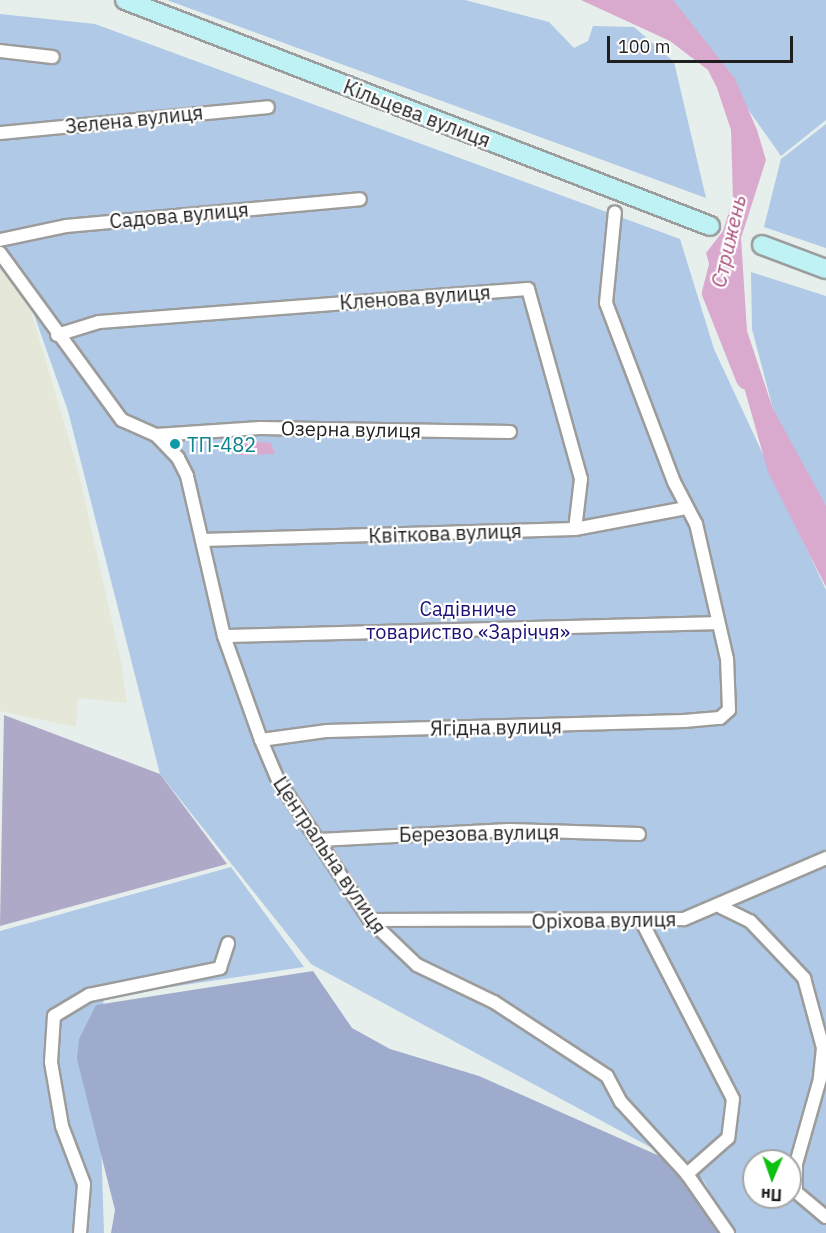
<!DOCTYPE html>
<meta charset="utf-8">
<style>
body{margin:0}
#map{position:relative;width:826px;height:1233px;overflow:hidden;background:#e6efec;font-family:"IBM Plex Sans",sans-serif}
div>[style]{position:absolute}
.industrial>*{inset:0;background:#e5e8d8}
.grass>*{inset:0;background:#afc9e6}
.forest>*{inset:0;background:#9eabcc}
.cemetery>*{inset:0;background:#aea9c7}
.water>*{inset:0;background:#daa9ce}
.river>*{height:22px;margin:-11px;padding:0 11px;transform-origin:11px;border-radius:11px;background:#daa9ce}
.roads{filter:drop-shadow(2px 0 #9c9c9c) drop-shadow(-2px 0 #9c9c9c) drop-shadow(0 2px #9c9c9c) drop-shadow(0 -2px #9c9c9c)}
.minor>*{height:12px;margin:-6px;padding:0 6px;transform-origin:6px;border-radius:6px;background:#fff}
.secondary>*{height:18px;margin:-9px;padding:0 9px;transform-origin:9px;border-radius:9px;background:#bef2f5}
.dots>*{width:16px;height:16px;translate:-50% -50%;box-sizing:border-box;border:3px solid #fff;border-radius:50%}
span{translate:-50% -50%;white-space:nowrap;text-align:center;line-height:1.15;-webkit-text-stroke:4.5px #fff;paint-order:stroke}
.street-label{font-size:20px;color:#1f1f1f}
.culture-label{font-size:20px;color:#0d838f}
.left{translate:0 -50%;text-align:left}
.park-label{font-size:20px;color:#1d1377}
.water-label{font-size:21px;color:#a9517c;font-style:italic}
.north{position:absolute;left:742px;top:1149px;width:60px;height:60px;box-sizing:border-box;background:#fff;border:2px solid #a5a5a5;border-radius:50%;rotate:182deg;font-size:16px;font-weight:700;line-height:24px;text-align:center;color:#1f1f1f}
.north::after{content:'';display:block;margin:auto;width:21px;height:27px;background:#0dc110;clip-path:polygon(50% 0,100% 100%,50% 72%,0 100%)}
.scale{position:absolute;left:607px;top:36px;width:186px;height:27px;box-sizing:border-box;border:3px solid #1f1f1f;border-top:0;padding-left:8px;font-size:18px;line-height:21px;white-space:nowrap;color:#1f1f1f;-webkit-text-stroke:4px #fff;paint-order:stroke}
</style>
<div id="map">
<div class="industrial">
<i style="clip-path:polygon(0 265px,30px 307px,78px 470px,121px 661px,127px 703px,78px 698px,76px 727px,0 711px)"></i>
</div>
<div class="grass">
<i style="clip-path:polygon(167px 0,465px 0,549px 22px,574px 48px,588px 41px,593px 26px,634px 27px,674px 62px,706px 198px)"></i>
<i style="clip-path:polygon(671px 0,826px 0,826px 120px,781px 156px)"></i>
<i style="clip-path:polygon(evenodd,0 14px,95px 24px,680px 239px,714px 349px,826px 590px,826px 1233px,732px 1233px,700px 1174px,311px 964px,160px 774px,68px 411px,31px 306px,0 260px,0 14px,754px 1161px,790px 1161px,790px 1197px,754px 1197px,754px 1161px)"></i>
<i style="clip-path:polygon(826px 124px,826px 248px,764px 227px,781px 159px)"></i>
<i style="clip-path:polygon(751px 272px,826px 296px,826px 544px,773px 409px,752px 329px)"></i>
<i style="clip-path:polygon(231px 867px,304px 967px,104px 997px,98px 1047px,104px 1233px,0 1233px,0 931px)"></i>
</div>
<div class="forest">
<i style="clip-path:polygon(313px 971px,352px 1028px,390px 1049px,479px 1076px,700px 1174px,726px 1233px,111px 1233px,115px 1210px,77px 1059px,79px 1039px,96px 1005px)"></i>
</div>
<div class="cemetery">
<i style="clip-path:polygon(4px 715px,160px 774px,227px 864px,0 926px)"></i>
</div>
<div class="water">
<i style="clip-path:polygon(581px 0,673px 0,735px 79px,757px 130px,766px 160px,741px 238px,747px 331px,773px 409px,826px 506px,826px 587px,768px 472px,706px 253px,723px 231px,733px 198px,731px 130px,717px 88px,708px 70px,670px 41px)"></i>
<i style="clip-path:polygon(237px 440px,271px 443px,275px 454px,238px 455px,232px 448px)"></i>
</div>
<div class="river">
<i style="left:723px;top:254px;width:40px;rotate:104.4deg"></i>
<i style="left:713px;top:293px;width:92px;rotate:68.4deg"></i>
</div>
<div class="roads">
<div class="minor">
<i style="left:0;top:51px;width:53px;rotate:6.5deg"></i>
<i style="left:0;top:133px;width:269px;rotate:-5.5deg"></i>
<i style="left:0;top:240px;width:67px;rotate:-12deg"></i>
<i style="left:66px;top:226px;width:295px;rotate:-5.2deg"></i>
<i style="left:0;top:253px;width:207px;rotate:53.9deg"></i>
<i style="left:122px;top:420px;width:37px;rotate:24deg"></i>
<i style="left:156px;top:435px;width:32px;rotate:46deg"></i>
<i style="left:178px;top:458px;width:20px;rotate:63deg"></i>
<i style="left:187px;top:476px;width:164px;rotate:77deg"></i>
<i style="left:224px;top:636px;width:110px;rotate:70.4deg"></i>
<i style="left:261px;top:740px;width:43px;rotate:67deg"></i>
<i style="left:278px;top:780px;width:168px;rotate:56.7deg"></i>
<i style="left:370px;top:920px;width:65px;rotate:43.8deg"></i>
<i style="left:417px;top:965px;width:85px;rotate:25.7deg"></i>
<i style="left:494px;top:1002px;width:135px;rotate:33.2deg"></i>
<i style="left:607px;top:1076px;width:30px;rotate:62deg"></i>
<i style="left:621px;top:1102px;width:98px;rotate:47.5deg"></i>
<i style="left:687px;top:1174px;width:72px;rotate:55.2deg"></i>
<i style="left:57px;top:335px;width:44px;rotate:-17.2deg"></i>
<i style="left:99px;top:322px;width:430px;rotate:-4.4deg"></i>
<i style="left:528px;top:289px;width:197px;rotate:74.4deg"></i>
<i style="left:581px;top:479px;width:50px;rotate:96.8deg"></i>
<i style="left:156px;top:435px;width:104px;rotate:-3.9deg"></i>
<i style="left:260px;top:428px;width:250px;rotate:0.9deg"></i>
<i style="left:202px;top:540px;width:373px;rotate:-1.7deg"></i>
<i style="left:575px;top:529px;width:113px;rotate:-10.7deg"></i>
<i style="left:224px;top:636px;width:491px;rotate:-1.5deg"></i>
<i style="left:261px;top:740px;width:67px;rotate:-7.8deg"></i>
<i style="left:327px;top:731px;width:357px;rotate:-1.6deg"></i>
<i style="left:684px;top:721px;width:36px;rotate:-5deg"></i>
<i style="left:720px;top:718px;width:12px;rotate:-42deg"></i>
<i style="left:729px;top:710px;width:51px;rotate:-92.2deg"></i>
<i style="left:727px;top:659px;width:139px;rotate:-102.9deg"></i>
<i style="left:696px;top:524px;width:47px;rotate:-117.6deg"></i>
<i style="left:674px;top:482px;width:191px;rotate:-110.8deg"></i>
<i style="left:606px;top:303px;width:91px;rotate:-84.4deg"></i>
<i style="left:319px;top:840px;width:190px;rotate:-3deg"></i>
<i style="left:509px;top:830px;width:130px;rotate:1.8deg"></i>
<i style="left:721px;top:907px;width:32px;rotate:26deg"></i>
<i style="left:750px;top:921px;width:79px;rotate:46.5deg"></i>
<i style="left:804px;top:978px;width:73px;rotate:74.8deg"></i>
<i style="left:823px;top:1048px;width:31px;rotate:96deg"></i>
<i style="left:820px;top:1079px;width:88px;rotate:105.8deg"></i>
<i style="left:796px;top:1164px;width:28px;rotate:90deg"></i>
<i style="left:796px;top:1192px;width:39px;rotate:40deg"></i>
<i style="left:370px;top:920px;width:314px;rotate:-0.2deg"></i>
<i style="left:684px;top:919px;width:155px;rotate:-23.2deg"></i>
<i style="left:641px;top:920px;width:201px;rotate:62.8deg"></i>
<i style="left:733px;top:1099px;width:39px;rotate:97deg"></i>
<i style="left:728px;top:1138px;width:55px;rotate:138.7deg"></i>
<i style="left:80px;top:1233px;width:49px;rotate:-85.3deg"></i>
<i style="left:84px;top:1184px;width:62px;rotate:-110.8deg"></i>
<i style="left:62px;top:1126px;width:65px;rotate:-99.8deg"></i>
<i style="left:51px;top:1062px;width:46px;rotate:-86.3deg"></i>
<i style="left:54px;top:1016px;width:41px;rotate:-31deg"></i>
<i style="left:89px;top:995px;width:134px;rotate:-11.6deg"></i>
<i style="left:220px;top:968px;width:26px;rotate:-72deg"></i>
</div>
<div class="secondary">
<i style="left:125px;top:0;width:627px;rotate:21.12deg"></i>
<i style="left:762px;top:245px;width:68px;rotate:20.6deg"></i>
</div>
</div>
<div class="dots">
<i style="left:175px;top:444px;background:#0f9aa8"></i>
</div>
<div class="street-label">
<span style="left:417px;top:113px;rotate:21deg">Кільцева вулиця</span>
<span style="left:134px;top:119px;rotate:-6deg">Зелена вулиця</span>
<span style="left:179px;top:215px;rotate:-5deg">Садова вулиця</span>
<span style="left:415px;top:297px;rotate:-4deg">Кленова вулиця</span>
<span style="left:351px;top:429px;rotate:1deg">Озерна вулиця</span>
<span style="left:445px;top:533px;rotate:-2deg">Квіткова вулиця</span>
<span style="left:496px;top:727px;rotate:-1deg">Ягідна вулиця</span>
<span style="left:479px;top:833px;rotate:-1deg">Березова вулиця</span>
<span style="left:330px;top:855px;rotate:56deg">Центральна вулиця</span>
<span style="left:604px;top:920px;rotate:-1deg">Оріхова вулиця</span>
</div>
<div class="culture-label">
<span class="left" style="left:187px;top:444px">ТП-482</span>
</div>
<div class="park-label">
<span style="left:468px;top:620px">Садівниче<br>товариство «Заріччя»</span>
</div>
<div class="water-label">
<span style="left:728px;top:241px;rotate:-77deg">Стрижень</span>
</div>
<div class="north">Пн</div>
<div class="scale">100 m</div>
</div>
